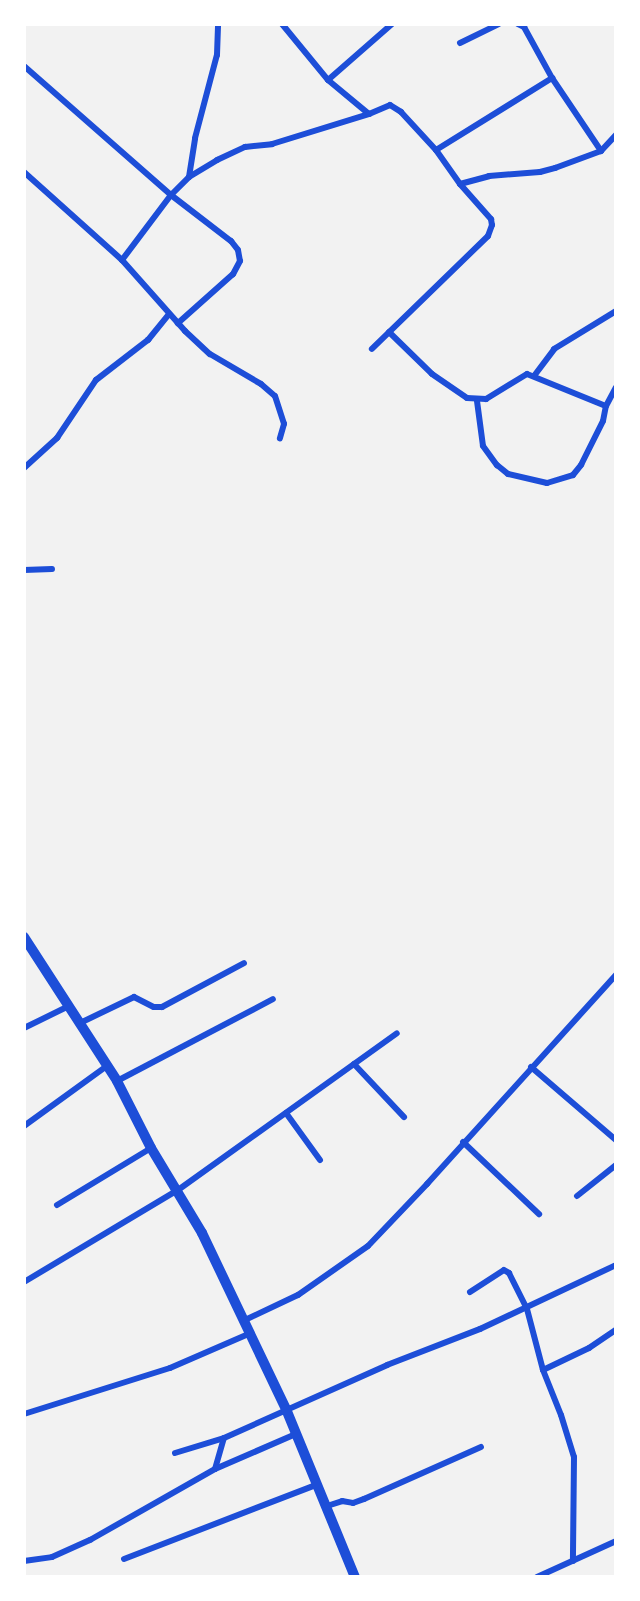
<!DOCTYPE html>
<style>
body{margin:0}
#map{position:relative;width:640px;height:1601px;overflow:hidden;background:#f2f2f2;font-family:Helvetica,sans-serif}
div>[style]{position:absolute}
.minor>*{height:6px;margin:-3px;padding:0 3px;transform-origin:3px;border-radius:3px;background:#1d4ed8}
.tertiary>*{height:10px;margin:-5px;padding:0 5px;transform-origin:5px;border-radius:5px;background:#1d4ed8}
span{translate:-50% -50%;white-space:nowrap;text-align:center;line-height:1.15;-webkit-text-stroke:4.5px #fff;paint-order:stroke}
.frame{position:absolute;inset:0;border:26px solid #fff;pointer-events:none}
</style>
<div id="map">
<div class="minor">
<i style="left:282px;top:24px;width:72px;rotate:50.6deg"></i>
<i style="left:328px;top:80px;width:53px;rotate:39.7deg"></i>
<i style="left:518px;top:24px;width:7px;rotate:27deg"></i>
<i style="left:524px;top:27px;width:58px;rotate:61.2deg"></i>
<i style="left:552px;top:78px;width:88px;rotate:56.1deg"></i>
<i style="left:460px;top:43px;width:43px;rotate:-26deg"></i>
<i style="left:24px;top:66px;width:196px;rotate:41.3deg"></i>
<i style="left:171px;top:195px;width:76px;rotate:37.5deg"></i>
<i style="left:231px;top:241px;width:11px;rotate:52deg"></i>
<i style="left:238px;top:250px;width:11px;rotate:80deg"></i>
<i style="left:240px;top:261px;width:15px;rotate:118deg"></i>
<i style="left:233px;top:274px;width:74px;rotate:138.3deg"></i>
<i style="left:328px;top:80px;width:85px;rotate:-41.2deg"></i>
<i style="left:436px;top:150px;width:137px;rotate:-31.8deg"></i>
<i style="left:24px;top:172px;width:132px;rotate:41.9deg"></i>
<i style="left:122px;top:260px;width:95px;rotate:48.4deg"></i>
<i style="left:185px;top:331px;width:34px;rotate:43deg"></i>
<i style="left:210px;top:354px;width:59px;rotate:30.5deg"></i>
<i style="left:261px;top:384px;width:18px;rotate:41deg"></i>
<i style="left:275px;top:396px;width:29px;rotate:72deg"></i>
<i style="left:284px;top:424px;width:15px;rotate:106deg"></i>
<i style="left:189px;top:177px;width:39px;rotate:-81deg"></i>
<i style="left:195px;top:138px;width:86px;rotate:-75.2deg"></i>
<i style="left:217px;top:55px;width:31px;rotate:-88deg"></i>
<i style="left:460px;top:184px;width:30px;rotate:-15deg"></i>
<i style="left:489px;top:176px;width:51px;rotate:-4.5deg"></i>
<i style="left:540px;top:172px;width:16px;rotate:-15deg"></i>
<i style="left:555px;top:168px;width:49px;rotate:-20.3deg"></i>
<i style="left:601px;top:151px;width:22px;rotate:-47deg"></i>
<i style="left:122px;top:260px;width:81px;rotate:-53deg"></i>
<i style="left:171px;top:195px;width:25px;rotate:-45deg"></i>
<i style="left:189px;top:177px;width:33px;rotate:-31deg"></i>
<i style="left:217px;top:160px;width:31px;rotate:-25deg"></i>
<i style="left:245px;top:147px;width:27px;rotate:-6deg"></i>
<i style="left:272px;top:144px;width:102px;rotate:-17.2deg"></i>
<i style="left:369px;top:114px;width:23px;rotate:-23deg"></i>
<i style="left:390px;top:105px;width:13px;rotate:32deg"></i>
<i style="left:401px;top:112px;width:52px;rotate:47.4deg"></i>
<i style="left:436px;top:150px;width:42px;rotate:54.8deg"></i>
<i style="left:460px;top:184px;width:47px;rotate:48.5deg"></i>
<i style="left:491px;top:219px;width:6px;rotate:81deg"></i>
<i style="left:492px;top:225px;width:12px;rotate:110deg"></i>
<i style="left:488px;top:236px;width:162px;rotate:135.8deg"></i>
<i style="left:389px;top:332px;width:60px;rotate:44.3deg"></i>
<i style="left:432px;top:374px;width:42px;rotate:34.4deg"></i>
<i style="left:467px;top:398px;width:19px;rotate:3deg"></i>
<i style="left:486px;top:399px;width:48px;rotate:-31.4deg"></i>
<i style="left:527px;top:374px;width:85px;rotate:22.1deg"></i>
<i style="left:534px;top:376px;width:34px;rotate:-53deg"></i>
<i style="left:554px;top:349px;width:73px;rotate:-31.5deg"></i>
<i style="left:477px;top:401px;width:45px;rotate:82.4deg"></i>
<i style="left:483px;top:446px;width:24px;rotate:54deg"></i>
<i style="left:497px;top:465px;width:14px;rotate:39deg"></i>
<i style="left:508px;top:474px;width:40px;rotate:13deg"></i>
<i style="left:547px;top:483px;width:27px;rotate:-17deg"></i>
<i style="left:573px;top:475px;width:13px;rotate:-51deg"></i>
<i style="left:581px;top:465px;width:49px;rotate:-63.4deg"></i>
<i style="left:603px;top:421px;width:15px;rotate:-79deg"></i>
<i style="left:606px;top:406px;width:21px;rotate:-62deg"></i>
<i style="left:24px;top:468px;width:45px;rotate:-42.3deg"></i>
<i style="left:57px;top:438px;width:70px;rotate:-56.1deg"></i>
<i style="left:96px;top:380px;width:66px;rotate:-37.6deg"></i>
<i style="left:148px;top:340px;width:33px;rotate:-51deg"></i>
<i style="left:24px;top:570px;width:28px;rotate:-2deg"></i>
<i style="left:80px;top:1023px;width:60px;rotate:-25.7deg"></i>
<i style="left:134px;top:997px;width:22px;rotate:27deg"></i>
<i style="left:154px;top:1007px;width:8px"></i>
<i style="left:162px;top:1007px;width:93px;rotate:-28.2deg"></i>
<i style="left:24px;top:1028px;width:50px;rotate:-26.1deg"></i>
<i style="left:354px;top:1064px;width:73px;rotate:46.7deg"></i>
<i style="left:531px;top:1067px;width:112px;rotate:40.7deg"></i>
<i style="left:117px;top:1081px;width:176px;rotate:-27.7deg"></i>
<i style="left:286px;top:1113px;width:58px;rotate:54.1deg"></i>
<i style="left:24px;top:1126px;width:102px;rotate:-35.9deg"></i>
<i style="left:463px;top:1142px;width:105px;rotate:43.5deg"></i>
<i style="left:577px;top:1196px;width:50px;rotate:-38.5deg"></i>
<i style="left:57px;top:1205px;width:110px;rotate:-31.2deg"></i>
<i style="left:24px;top:1282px;width:179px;rotate:-30.9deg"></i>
<i style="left:178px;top:1190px;width:269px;rotate:-35.6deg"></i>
<i style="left:470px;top:1292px;width:40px;rotate:-32.9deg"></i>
<i style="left:504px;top:1270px;width:6px;rotate:31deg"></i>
<i style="left:509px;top:1273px;width:40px;rotate:63.4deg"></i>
<i style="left:527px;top:1309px;width:63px;rotate:75.3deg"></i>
<i style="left:543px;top:1370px;width:48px;rotate:68.2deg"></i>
<i style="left:561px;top:1415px;width:44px;rotate:72.8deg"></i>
<i style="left:574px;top:1457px;width:104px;rotate:90.6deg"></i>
<i style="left:245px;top:1320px;width:59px;rotate:-25.3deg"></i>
<i style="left:298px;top:1295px;width:85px;rotate:-35deg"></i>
<i style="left:368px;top:1246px;width:86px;rotate:-46.4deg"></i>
<i style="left:427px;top:1184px;width:282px;rotate:-47.9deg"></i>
<i style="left:543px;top:1370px;width:51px;rotate:-25.6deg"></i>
<i style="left:589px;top:1348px;width:32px;rotate:-34deg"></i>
<i style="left:24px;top:1414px;width:153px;rotate:-17.5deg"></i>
<i style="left:170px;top:1368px;width:88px;rotate:-23.4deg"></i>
<i style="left:175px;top:1453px;width:51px;rotate:-17deg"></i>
<i style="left:224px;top:1438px;width:179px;rotate:-24.1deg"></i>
<i style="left:387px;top:1365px;width:100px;rotate:-21.2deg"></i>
<i style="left:480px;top:1329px;width:150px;rotate:-25.2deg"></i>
<i style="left:215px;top:1469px;width:32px;rotate:-74deg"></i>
<i style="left:327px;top:1506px;width:16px;rotate:-18deg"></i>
<i style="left:342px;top:1501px;width:11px;rotate:10deg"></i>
<i style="left:353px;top:1503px;width:12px;rotate:-20deg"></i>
<i style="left:364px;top:1499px;width:128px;rotate:-24deg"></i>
<i style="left:124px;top:1559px;width:206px;rotate:-21.1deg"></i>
<i style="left:24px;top:1561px;width:28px;rotate:-8deg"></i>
<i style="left:52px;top:1557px;width:42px;rotate:-24.1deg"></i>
<i style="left:90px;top:1540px;width:144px;rotate:-29.6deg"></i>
<i style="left:215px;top:1469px;width:88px;rotate:-23.4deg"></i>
<i style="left:537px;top:1577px;width:87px;rotate:-24.5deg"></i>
</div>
<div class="tertiary">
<i style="left:24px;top:937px;width:171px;rotate:57.1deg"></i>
<i style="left:117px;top:1081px;width:75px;rotate:63.1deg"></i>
<i style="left:151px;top:1148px;width:99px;rotate:59deg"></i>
<i style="left:202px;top:1233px;width:195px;rotate:64.5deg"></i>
<i style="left:286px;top:1409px;width:182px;rotate:67.7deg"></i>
</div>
<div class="frame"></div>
</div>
